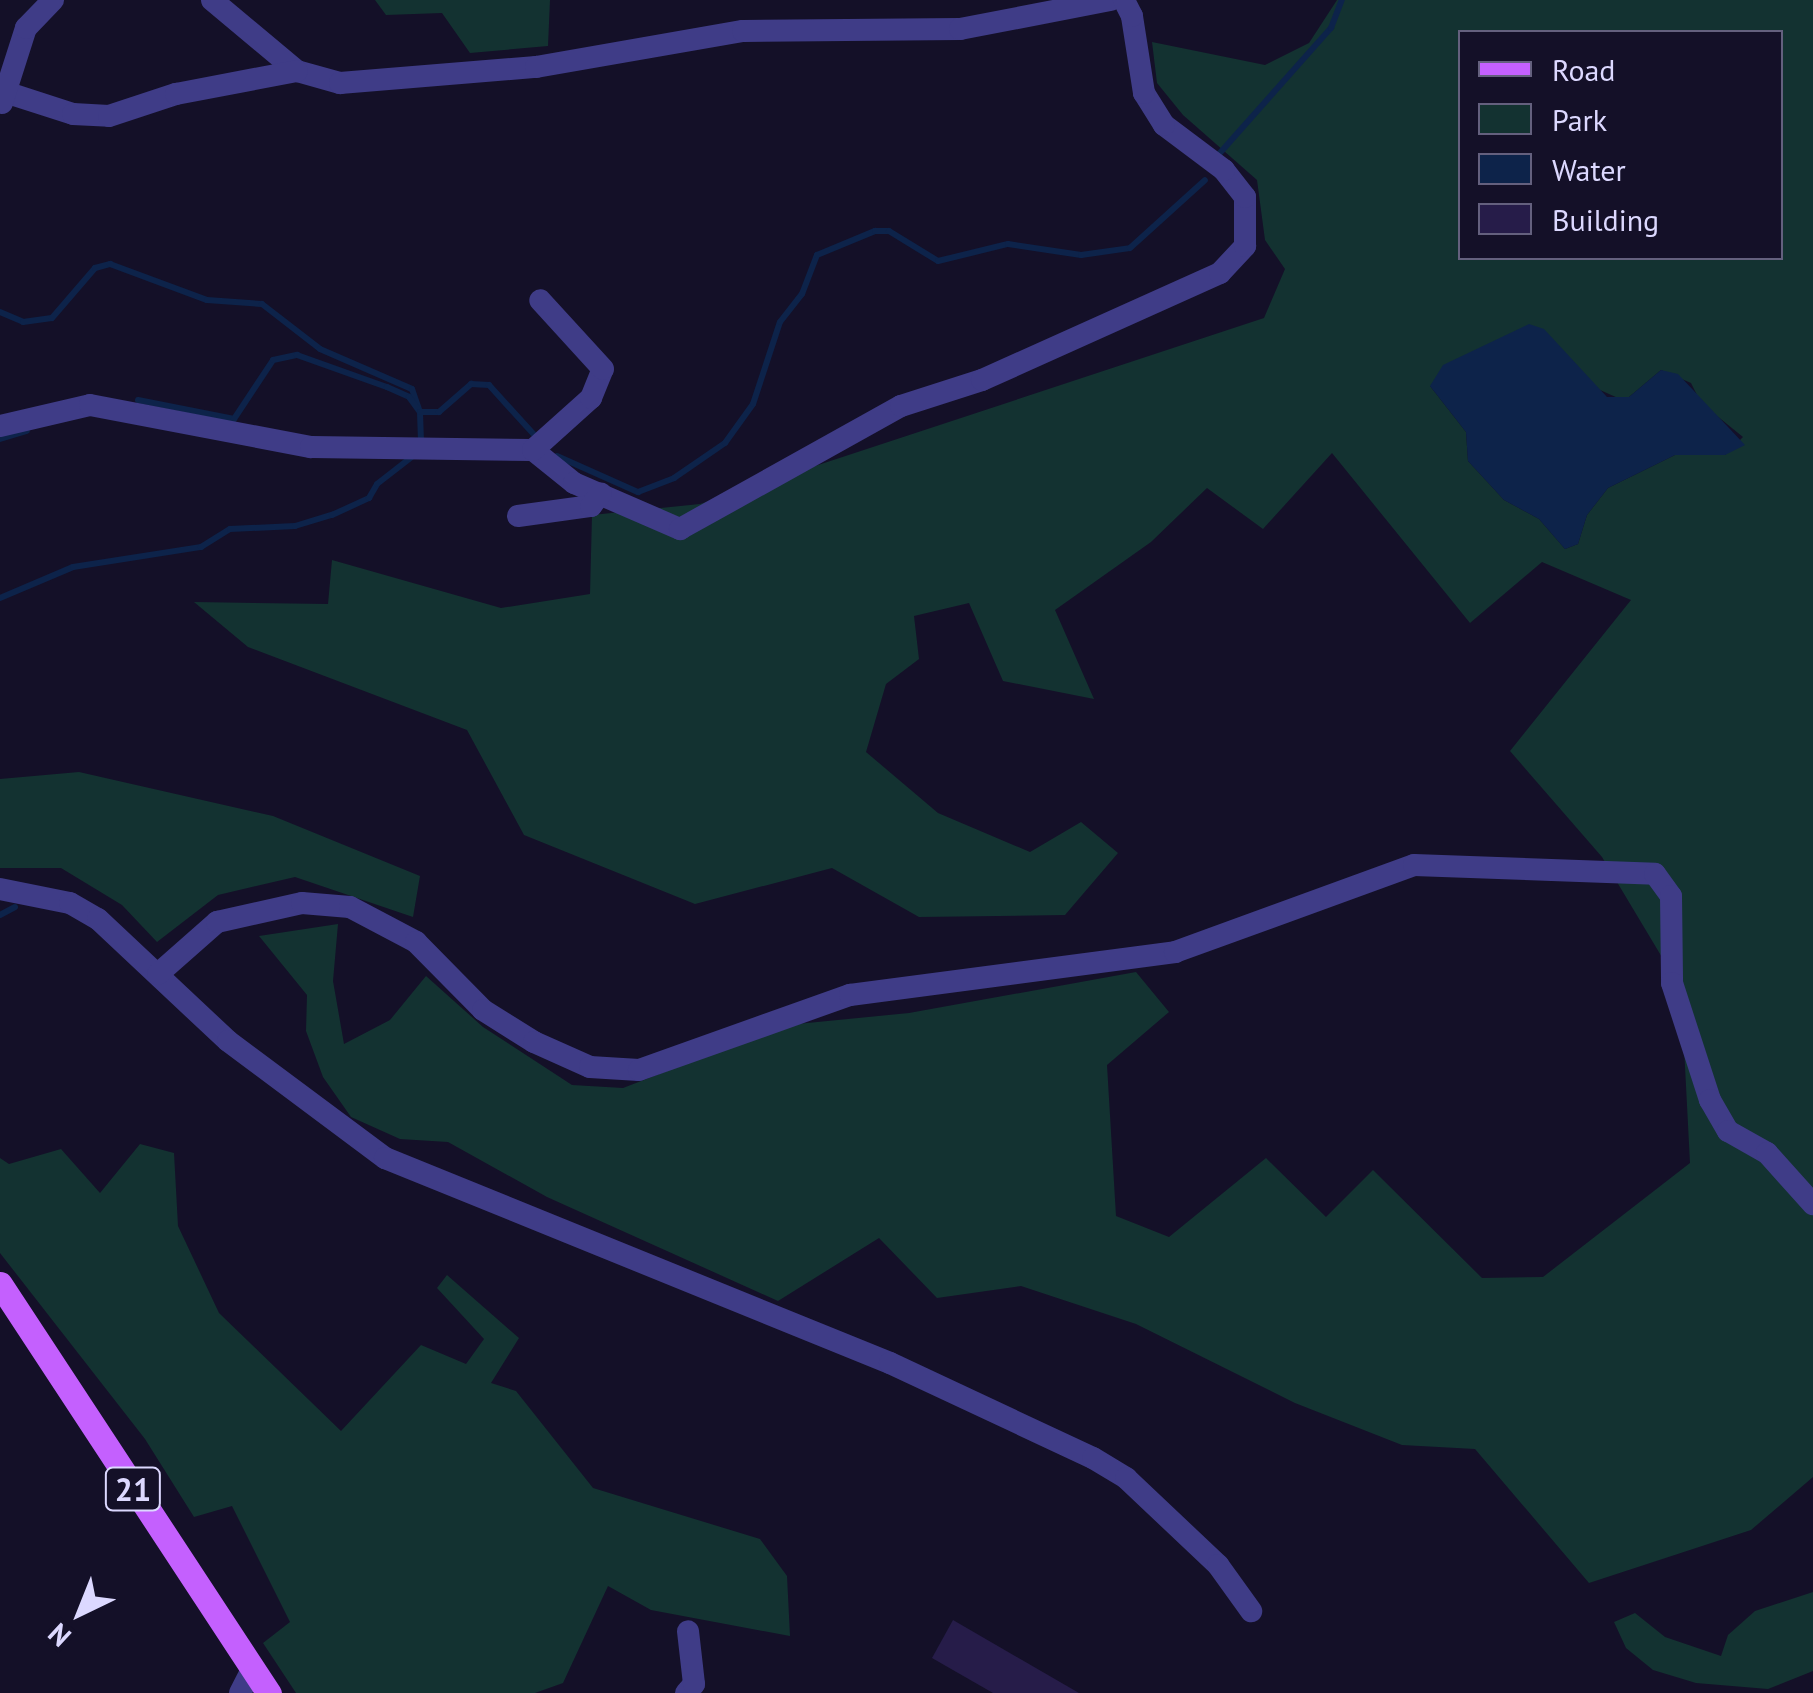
<!DOCTYPE html>
<style>
body{margin:0}
#map{position:relative;width:1813px;height:1693px;overflow:hidden;background:#141028;font-family:"PT Sans",sans-serif}
div>[style]{position:absolute}
.green>*{inset:0;background:#133231}
.water>*{inset:0;background:#0d234a}
.stream>*{height:6px;margin:-3px;padding:0 3px;transform-origin:3px;border-radius:3px;background:#0d234a}
.building>*{inset:0;background:#261c49}
.minor>*{height:22px;margin:-11px;padding:0 11px;transform-origin:11px;border-radius:11px;background:#3f3c87}
.major>*{height:25px;margin:-12.5px;padding:0 12.5px;transform-origin:12.5px;border-radius:12.5px;background:#c460fe}
span{translate:-50% -50%;white-space:nowrap;text-align:center;line-height:1.15;-webkit-text-stroke:9px #141028;paint-order:stroke}
.shield-label span{padding:2px 8px;background:#141028;border:2px solid;border-radius:8px;-webkit-text-stroke-width:0}
.shield-label{font-size:32px;color:#dcd8ff;font-weight:700}
.legend{position:absolute;left:1458px;top:30px;width:325px;height:230px;box-sizing:border-box;background:#141028;border:2px solid #64607e;margin:0;padding:12px 18px;list-style:none;font-size:30px;color:#dcd8ff}
.legend li{display:flex;align-items:center;gap:20px;height:50px}
.legend b{width:50px;border:2px solid #64607e}
.north{position:absolute;left:30px;top:1563px;width:100px;height:100px;-webkit-text-stroke:8px #141028;paint-order:stroke;rotate:223deg;font-size:28px;font-weight:700;line-height:40px;text-align:center;color:#dcd8ff}
.north::after{content:'';display:block;margin:auto;width:35px;height:45px;background:#dcd8ff;clip-path:polygon(50% 0,100% 100%,50% 72%,0 100%)}
</style>
<div id="map">
<div class="green">
<i style="clip-path:polygon(375px 0,550px 0,548px 46px,470px 53px,442px 13px,386px 15px)"></i>
<i style="clip-path:polygon(evenodd,1337px 0,1813px 0,1813px 1477px,1751px 1530px,1589px 1583px,1475px 1449px,1402px 1445px,1295px 1403px,1136px 1324px,1021px 1286px,937px 1298px,879px 1238px,778px 1301px,547px 1197px,448px 1142px,400px 1139px,351px 1117px,323px 1077px,306px 1031px,307px 995px,259px 936px,338px 924px,333px 981px,344px 1044px,390px 1020px,426px 976px,483px 1027px,572px 1085px,623px 1088px,787px 1025px,909px 1013px,1136px 972px,1169px 1012px,1107px 1065px,1116px 1216px,1169px 1237px,1266px 1158px,1326px 1217px,1373px 1170px,1482px 1278px,1543px 1277px,1690px 1163px,1681px 989px,1602px 857px,1510px 751px,1631px 600px,1542px 562px,1470px 623px,1332px 453px,1263px 529px,1207px 488px,1151px 542px,1055px 610px,1094px 699px,1003px 681px,969px 603px,914px 616px,919px 659px,886px 684px,866px 752px,938px 813px,1030px 852px,1081px 822px,1118px 853px,1065px 915px,919px 917px,832px 868px,695px 904px,524px 835px,467px 730px,248px 647px,194px 602px,328px 604px,332px 560px,501px 608px,590px 594px,592px 515px,700px 504px,1264px 318px,1285px 269px,1265px 240px,1257px 180px,1183px 115px,1157px 83px,1152px 42px,1265px 65px,1309px 43px,1337px 0,1460px 32px,1780px 32px,1780px 258px,1460px 258px,1460px 32px,1337px 0,1661px 370px,1691px 383px,1701px 403px,1743px 437px,1725px 455px,1675px 455px,1608px 488px,1587px 515px,1578px 544px,1565px 549px,1539px 519px,1504px 500px,1468px 461px,1466px 432px,1430px 386px,1600px 390px,1618px 398px,1629px 397px,1661px 370px)"></i>
<i style="clip-path:polygon(79px 772px,273px 816px,420px 876px,413px 917px,295px 877px,218px 895px,157px 942px,122px 905px,61px 868px,0 868px,0 779px)"></i>
<i style="clip-path:polygon(140px 1144px,174px 1153px,178px 1226px,219px 1313px,341px 1431px,421px 1345px,466px 1364px,484px 1339px,437px 1288px,447px 1275px,519px 1338px,491px 1383px,516px 1391px,593px 1488px,760px 1539px,787px 1576px,790px 1636px,651px 1610px,608px 1586px,563px 1683px,535px 1693px,296px 1693px,263px 1643px,290px 1622px,232px 1506px,194px 1517px,145px 1439px,0 1253px,0 1158px,9px 1164px,61px 1149px,100px 1193px)"></i>
<i style="clip-path:polygon(1813px 1592px,1813px 1671px,1768px 1689px,1696px 1683px,1653px 1670px,1626px 1648px,1614px 1622px,1635px 1613px,1665px 1637px,1721px 1656px,1728px 1635px,1755px 1611px)"></i>
</div>
<div class="water">
<i style="clip-path:polygon(1529px 324px,1544px 329px,1607px 397px,1629px 397px,1661px 370px,1678px 374px,1745px 445px,1725px 455px,1675px 455px,1608px 488px,1587px 515px,1578px 544px,1565px 549px,1539px 519px,1504px 500px,1468px 461px,1466px 432px,1430px 386px,1443px 365px)"></i>
</div>
<div class="stream">
<i style="left:1219px;top:154px;width:169px;rotate:-48.4deg"></i>
<i style="left:1331px;top:28px;width:30px;rotate:-69deg"></i>
<i style="left:0;top:312px;width:25px;rotate:23deg"></i>
<i style="left:23px;top:322px;width:29px;rotate:-8deg"></i>
<i style="left:52px;top:318px;width:66px;rotate:-49.3deg"></i>
<i style="left:95px;top:268px;width:16px;rotate:-15deg"></i>
<i style="left:110px;top:264px;width:103px;rotate:20.4deg"></i>
<i style="left:207px;top:300px;width:55px;rotate:4.2deg"></i>
<i style="left:262px;top:304px;width:73px;rotate:37.8deg"></i>
<i style="left:320px;top:349px;width:100px;rotate:23.5deg"></i>
<i style="left:412px;top:389px;width:24px;rotate:71deg"></i>
<i style="left:138px;top:400px;width:98px;rotate:11.2deg"></i>
<i style="left:234px;top:419px;width:71px;rotate:-56.5deg"></i>
<i style="left:273px;top:360px;width:25px;rotate:-12deg"></i>
<i style="left:297px;top:355px;width:96px;rotate:19.6deg"></i>
<i style="left:387px;top:387px;width:24px;rotate:24deg"></i>
<i style="left:409px;top:397px;width:17px;rotate:54deg"></i>
<i style="left:0;top:439px;width:28px;rotate:-17deg"></i>
<i style="left:421px;top:441px;width:29px;rotate:-92deg"></i>
<i style="left:420px;top:412px;width:19px"></i>
<i style="left:439px;top:412px;width:43px;rotate:-41.2deg"></i>
<i style="left:471px;top:384px;width:18px;rotate:3deg"></i>
<i style="left:489px;top:385px;width:72px;rotate:47.8deg"></i>
<i style="left:557px;top:456px;width:89px;rotate:24deg"></i>
<i style="left:638px;top:492px;width:39px;rotate:-21deg"></i>
<i style="left:674px;top:478px;width:62px;rotate:-34.5deg"></i>
<i style="left:725px;top:443px;width:48px;rotate:-54.3deg"></i>
<i style="left:753px;top:404px;width:86px;rotate:-71.8deg"></i>
<i style="left:780px;top:322px;width:36px;rotate:-52deg"></i>
<i style="left:802px;top:294px;width:42px;rotate:-69deg"></i>
<i style="left:817px;top:255px;width:63px;rotate:-22.5deg"></i>
<i style="left:875px;top:231px;width:14px"></i>
<i style="left:889px;top:231px;width:57px;rotate:31.5deg"></i>
<i style="left:938px;top:261px;width:72px;rotate:-13.7deg"></i>
<i style="left:1008px;top:244px;width:74px;rotate:8.6deg"></i>
<i style="left:1081px;top:255px;width:49px;rotate:-8.1deg"></i>
<i style="left:1130px;top:248px;width:101px;rotate:-42.2deg"></i>
<i style="left:0;top:598px;width:79px;rotate:-23deg"></i>
<i style="left:73px;top:567px;width:130px;rotate:-8.9deg"></i>
<i style="left:201px;top:547px;width:34px;rotate:-32deg"></i>
<i style="left:230px;top:529px;width:65px;rotate:-2.6deg"></i>
<i style="left:295px;top:526px;width:39px;rotate:-17deg"></i>
<i style="left:332px;top:515px;width:41px;rotate:-24.7deg"></i>
<i style="left:369px;top:498px;width:16px;rotate:-60deg"></i>
<i style="left:377px;top:484px;width:51px;rotate:-37.8deg"></i>
<i style="left:0;top:915px;width:17px;rotate:-28deg"></i>
</div>
<div class="building">
<i style="clip-path:polygon(953px 1620px,1079px 1693px,993px 1693px,932px 1658px)"></i>
</div>
<div class="minor">
<i style="left:212px;top:0;width:111px;rotate:39.9deg"></i>
<i style="left:297px;top:71px;width:45px;rotate:15.6deg"></i>
<i style="left:340px;top:83px;width:197px;rotate:-4.7deg"></i>
<i style="left:536px;top:67px;width:210px;rotate:-9.9deg"></i>
<i style="left:743px;top:31px;width:217px;rotate:-0.5deg"></i>
<i style="left:960px;top:29px;width:153px;rotate:-10.9deg"></i>
<i style="left:8px;top:93px;width:68px;rotate:17.9deg"></i>
<i style="left:73px;top:114px;width:36px;rotate:3deg"></i>
<i style="left:109px;top:116px;width:71px;rotate:-18.2deg"></i>
<i style="left:176px;top:94px;width:123px;rotate:-10.8deg"></i>
<i style="left:2px;top:103px;width:79px;rotate:-72.3deg"></i>
<i style="left:26px;top:28px;width:39px;rotate:-46deg"></i>
<i style="left:0;top:426px;width:92px;rotate:-13.1deg"></i>
<i style="left:90px;top:405px;width:225px;rotate:10.8deg"></i>
<i style="left:311px;top:447px;width:222px;rotate:0.8deg"></i>
<i style="left:533px;top:450px;width:53px;rotate:38.8deg"></i>
<i style="left:574px;top:483px;width:116px;rotate:23.5deg"></i>
<i style="left:680px;top:529px;width:253px;rotate:-29.1deg"></i>
<i style="left:901px;top:406px;width:85px;rotate:-17.8deg"></i>
<i style="left:982px;top:380px;width:261px;rotate:-24.2deg"></i>
<i style="left:1220px;top:273px;width:37px;rotate:-47deg"></i>
<i style="left:1245px;top:246px;width:49px;rotate:-90deg"></i>
<i style="left:1245px;top:197px;width:34px;rotate:-128deg"></i>
<i style="left:1224px;top:170px;width:75px;rotate:-143.1deg"></i>
<i style="left:1164px;top:125px;width:38px;rotate:-122deg"></i>
<i style="left:1144px;top:93px;width:78px;rotate:-98.9deg"></i>
<i style="left:1132px;top:16px;width:18px;rotate:-117deg"></i>
<i style="left:533px;top:450px;width:78px;rotate:-41.9deg"></i>
<i style="left:591px;top:398px;width:31px;rotate:-68deg"></i>
<i style="left:603px;top:369px;width:93px;rotate:-132.4deg"></i>
<i style="left:518px;top:516px;width:74px;rotate:-7.8deg"></i>
<i style="left:591px;top:506px;width:16px;rotate:-52deg"></i>
<i style="left:0;top:889px;width:71px;rotate:11.3deg"></i>
<i style="left:70px;top:903px;width:32px;rotate:30deg"></i>
<i style="left:98px;top:919px;width:178px;rotate:43.2deg"></i>
<i style="left:228px;top:1041px;width:196px;rotate:36.7deg"></i>
<i style="left:385px;top:1158px;width:545px;rotate:22.09deg"></i>
<i style="left:890px;top:1363px;width:224px;rotate:25.1deg"></i>
<i style="left:1093px;top:1458px;width:39px;rotate:31deg"></i>
<i style="left:1126px;top:1478px;width:127px;rotate:43.4deg"></i>
<i style="left:1218px;top:1565px;width:57px;rotate:54.3deg"></i>
<i style="left:158px;top:974px;width:79px;rotate:-41.4deg"></i>
<i style="left:217px;top:922px;width:87px;rotate:-12.6deg"></i>
<i style="left:302px;top:903px;width:48px;rotate:4.8deg"></i>
<i style="left:350px;top:907px;width:75px;rotate:27.9deg"></i>
<i style="left:416px;top:942px;width:95px;rotate:45.4deg"></i>
<i style="left:483px;top:1010px;width:60px;rotate:32.1deg"></i>
<i style="left:534px;top:1042px;width:61px;rotate:24.1deg"></i>
<i style="left:590px;top:1067px;width:49px;rotate:3.5deg"></i>
<i style="left:639px;top:1070px;width:224px;rotate:-19.6deg"></i>
<i style="left:850px;top:995px;width:328px;rotate:-7.5deg"></i>
<i style="left:1175px;top:952px;width:254px;rotate:-20deg"></i>
<i style="left:1414px;top:865px;width:241px;rotate:2.1deg"></i>
<i style="left:1655px;top:874px;width:27px;rotate:54deg"></i>
<i style="left:1671px;top:896px;width:87px;rotate:89.3deg"></i>
<i style="left:1672px;top:983px;width:123px;rotate:72deg"></i>
<i style="left:1710px;top:1100px;width:36px;rotate:60deg"></i>
<i style="left:1728px;top:1131px;width:45px;rotate:29.4deg"></i>
<i style="left:1767px;top:1153px;width:69px;rotate:48deg"></i>
<i style="left:240px;top:1693px;width:25px;rotate:-63deg"></i>
<i style="left:686px;top:1693px;width:12px;rotate:-48deg"></i>
<i style="left:694px;top:1684px;width:53px;rotate:-96.5deg"></i>
</div>
<div class="major">
<i style="left:0;top:1284px;width:490px;rotate:56.7deg"></i>
</div>
<div class="shield-label">
<span style="left:133px;top:1489px">21</span>
</div>
<ul class="legend">
<li><b style="height:12px;background:#c460fe"></b>Road</li>
<li><b style="height:28px;background:#133231"></b>Park</li>
<li><b style="height:28px;background:#0d234a"></b>Water</li>
<li><b style="height:28px;background:#261c49"></b>Building</li>
</ul>
<div class="north">N</div>
</div>
